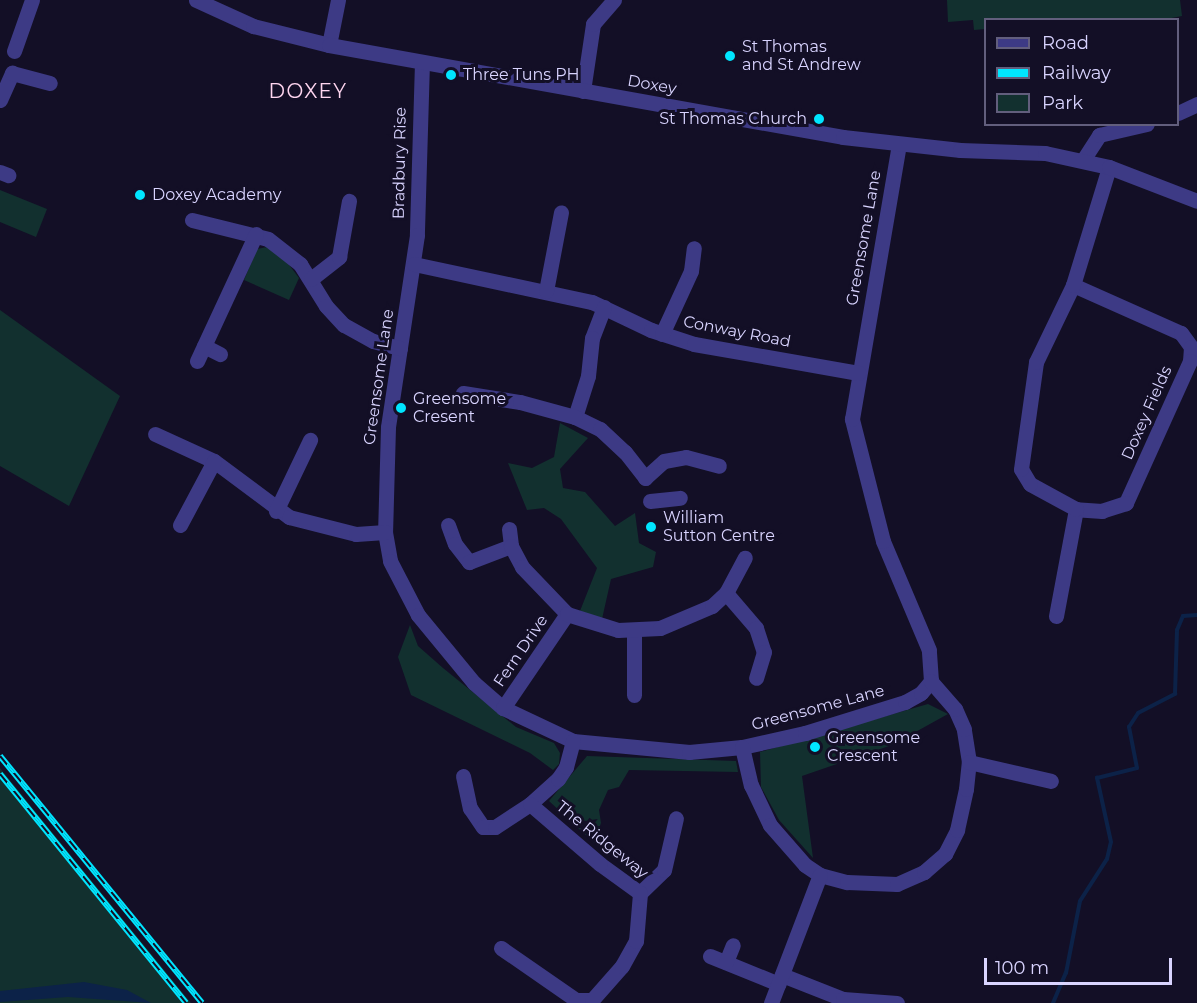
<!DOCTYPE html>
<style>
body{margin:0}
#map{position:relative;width:1197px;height:1003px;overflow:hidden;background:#130f26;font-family:Montserrat,sans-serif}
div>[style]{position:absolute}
.green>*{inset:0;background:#12302f}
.water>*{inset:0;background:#0c2248}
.stream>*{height:4px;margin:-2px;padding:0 2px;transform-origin:2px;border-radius:2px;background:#0c2248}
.minor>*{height:15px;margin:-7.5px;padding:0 7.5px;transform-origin:7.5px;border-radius:7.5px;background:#3d3a85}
.tertiary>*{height:15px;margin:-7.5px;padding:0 7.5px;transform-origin:7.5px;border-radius:7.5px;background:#3d3a85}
.rail>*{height:6px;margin-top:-3px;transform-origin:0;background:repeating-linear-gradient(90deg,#130f26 0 11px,#00e5ff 0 22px);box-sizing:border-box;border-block:2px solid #00e5ff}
.dots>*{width:16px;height:16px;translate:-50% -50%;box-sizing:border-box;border:3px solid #130f26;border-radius:50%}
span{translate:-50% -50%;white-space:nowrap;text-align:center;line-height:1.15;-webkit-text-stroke:6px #130f26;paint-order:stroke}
.poi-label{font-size:16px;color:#d9d4ff}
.left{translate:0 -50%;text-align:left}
.right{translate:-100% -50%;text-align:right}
.street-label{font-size:16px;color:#d9d4ff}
.quarter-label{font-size:20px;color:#ffd6f0;letter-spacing:1.5px}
.legend{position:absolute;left:984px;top:18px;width:195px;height:108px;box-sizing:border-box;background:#130f26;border:2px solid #625e7d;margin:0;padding:8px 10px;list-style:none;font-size:18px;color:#d9d4ff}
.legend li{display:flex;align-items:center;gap:12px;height:30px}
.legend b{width:30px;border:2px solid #625e7d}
.scale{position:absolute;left:984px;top:958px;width:188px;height:27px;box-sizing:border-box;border:3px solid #d9d4ff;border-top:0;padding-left:8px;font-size:18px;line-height:21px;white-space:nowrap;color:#d9d4ff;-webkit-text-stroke:4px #130f26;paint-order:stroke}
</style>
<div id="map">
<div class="green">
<i style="clip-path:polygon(947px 0,1180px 0,1182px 16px,1161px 20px,986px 20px,985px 29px,974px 30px,973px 20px,948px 22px)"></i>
<i style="clip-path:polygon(0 190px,47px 209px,36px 237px,0 222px)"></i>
<i style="clip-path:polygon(267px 247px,287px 262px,299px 278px,289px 300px,244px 280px,257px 249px)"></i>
<i style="clip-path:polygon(0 310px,120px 396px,69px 506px,0 466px)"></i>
<i style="clip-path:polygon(560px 423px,588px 438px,560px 469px,563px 488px,585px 492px,615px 526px,635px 513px,639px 543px,656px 552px,653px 567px,611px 579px,602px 619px,580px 611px,597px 568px,561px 519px,544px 508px,527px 510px,508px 463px,532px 468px,554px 457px)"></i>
<i style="clip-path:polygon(410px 625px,418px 646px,443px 668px,516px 727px,554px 743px,560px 753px,559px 764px,553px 770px,530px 753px,411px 695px,398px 657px)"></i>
<i style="clip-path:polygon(928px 704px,948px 714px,892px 745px,802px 776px,813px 858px,779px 820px,761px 787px,760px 752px)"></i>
<i style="clip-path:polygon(587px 756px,736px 761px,738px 772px,629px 770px,619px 787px,608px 790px,599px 810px,601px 823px,594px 843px,549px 801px)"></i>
<i style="clip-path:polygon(0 768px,60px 842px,191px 1003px,0 1003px)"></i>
</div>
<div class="water">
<i style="clip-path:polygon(84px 982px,127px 990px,151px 1003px,68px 997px,0 1002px,0 991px)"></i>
</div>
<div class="stream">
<i style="left:1053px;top:1003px;width:33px;rotate:-67deg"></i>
<i style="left:1066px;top:973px;width:73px;rotate:-79deg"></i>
<i style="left:1080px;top:901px;width:50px;rotate:-57.3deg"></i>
<i style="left:1107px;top:859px;width:17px;rotate:-77deg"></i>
<i style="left:1111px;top:842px;width:66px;rotate:-102.3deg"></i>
<i style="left:1097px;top:778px;width:41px;rotate:-14deg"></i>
<i style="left:1137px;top:768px;width:42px;rotate:-101deg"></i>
<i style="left:1129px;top:727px;width:17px;rotate:-57deg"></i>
<i style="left:1138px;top:713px;width:42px;rotate:-27.2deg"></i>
<i style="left:1175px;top:694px;width:64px;rotate:-88.2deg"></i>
<i style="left:1177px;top:630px;width:15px;rotate:-67deg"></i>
<i style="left:1183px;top:616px;width:14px;rotate:-4deg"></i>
</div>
<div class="minor">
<i style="left:329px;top:45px;width:46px;rotate:-78.7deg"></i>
<i style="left:14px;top:51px;width:54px;rotate:-70.6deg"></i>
<i style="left:422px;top:62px;width:173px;rotate:91.7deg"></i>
<i style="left:417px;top:235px;width:194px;rotate:98.6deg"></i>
<i style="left:388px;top:427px;width:105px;rotate:91.6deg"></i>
<i style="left:385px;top:532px;width:29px;rotate:80deg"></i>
<i style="left:390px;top:561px;width:61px;rotate:62.6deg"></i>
<i style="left:418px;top:615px;width:88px;rotate:50.5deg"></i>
<i style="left:474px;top:683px;width:38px;rotate:41deg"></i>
<i style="left:503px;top:708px;width:77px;rotate:25.2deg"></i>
<i style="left:573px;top:741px;width:117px;rotate:5.4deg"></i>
<i style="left:689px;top:752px;width:53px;rotate:-5.4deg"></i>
<i style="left:742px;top:747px;width:65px;rotate:-12.5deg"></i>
<i style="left:805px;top:733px;width:105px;rotate:-17.2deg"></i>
<i style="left:905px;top:702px;width:18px;rotate:-29deg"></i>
<i style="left:921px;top:693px;width:16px;rotate:-50deg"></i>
<i style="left:931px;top:681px;width:31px;rotate:-94deg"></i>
<i style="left:929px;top:650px;width:118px;rotate:-112.9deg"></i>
<i style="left:883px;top:541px;width:126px;rotate:-104.3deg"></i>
<i style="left:852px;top:419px;width:278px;rotate:-80.3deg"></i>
<i style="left:583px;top:91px;width:68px;rotate:-81.5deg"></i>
<i style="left:593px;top:24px;width:32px;rotate:-49deg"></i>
<i style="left:0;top:100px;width:30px;rotate:-66deg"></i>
<i style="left:12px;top:73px;width:39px;rotate:15deg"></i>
<i style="left:1178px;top:113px;width:21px;rotate:-25deg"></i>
<i style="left:1083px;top:160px;width:30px;rotate:-57deg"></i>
<i style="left:1099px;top:135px;width:49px;rotate:-12.9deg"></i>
<i style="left:0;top:172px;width:9px;rotate:21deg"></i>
<i style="left:192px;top:220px;width:78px;rotate:14deg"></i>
<i style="left:268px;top:239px;width:41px;rotate:38deg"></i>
<i style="left:300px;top:264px;width:49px;rotate:58.2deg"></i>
<i style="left:326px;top:306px;width:26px;rotate:47deg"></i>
<i style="left:344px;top:325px;width:33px;rotate:29deg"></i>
<i style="left:373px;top:341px;width:28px;rotate:15deg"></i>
<i style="left:414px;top:264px;width:182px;rotate:12.1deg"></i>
<i style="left:592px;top:302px;width:65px;rotate:25.4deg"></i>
<i style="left:651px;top:330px;width:45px;rotate:18deg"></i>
<i style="left:694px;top:344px;width:167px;rotate:10deg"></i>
<i style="left:311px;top:279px;width:36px;rotate:-38deg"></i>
<i style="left:339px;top:257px;width:57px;rotate:-79.9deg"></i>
<i style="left:1073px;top:285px;width:118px;rotate:24deg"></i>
<i style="left:1181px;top:333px;width:17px;rotate:54deg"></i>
<i style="left:1191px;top:347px;width:14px;rotate:94deg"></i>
<i style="left:1190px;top:361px;width:156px;rotate:114.3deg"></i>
<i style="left:1126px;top:503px;width:25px;rotate:162deg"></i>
<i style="left:1102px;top:511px;width:26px;rotate:-176deg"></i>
<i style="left:546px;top:291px;width:80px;rotate:-79.2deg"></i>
<i style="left:604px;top:307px;width:33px;rotate:111deg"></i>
<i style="left:592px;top:338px;width:38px;rotate:96deg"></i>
<i style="left:588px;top:376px;width:43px;rotate:107.6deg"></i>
<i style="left:575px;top:417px;width:28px;rotate:26deg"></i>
<i style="left:600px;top:429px;width:34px;rotate:43deg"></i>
<i style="left:625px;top:452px;width:33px;rotate:52deg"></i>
<i style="left:645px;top:478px;width:25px;rotate:-42deg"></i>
<i style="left:664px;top:461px;width:22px;rotate:-10deg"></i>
<i style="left:686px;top:457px;width:34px;rotate:15deg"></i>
<i style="left:662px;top:334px;width:69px;rotate:-65.3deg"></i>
<i style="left:691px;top:271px;width:23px;rotate:-83deg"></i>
<i style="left:204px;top:346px;width:18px;rotate:27deg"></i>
<i style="left:197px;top:361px;width:140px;rotate:-65.1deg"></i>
<i style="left:463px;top:393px;width:58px;rotate:9deg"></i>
<i style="left:520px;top:402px;width:57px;rotate:15.3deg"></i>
<i style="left:155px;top:434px;width:65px;rotate:24.6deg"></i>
<i style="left:214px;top:461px;width:94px;rotate:36.7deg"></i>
<i style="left:289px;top:517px;width:69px;rotate:14.2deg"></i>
<i style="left:356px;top:534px;width:29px;rotate:-4deg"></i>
<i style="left:650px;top:501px;width:30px;rotate:-6deg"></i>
<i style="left:276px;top:511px;width:79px;rotate:-64.4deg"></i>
<i style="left:180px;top:525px;width:72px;rotate:-62deg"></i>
<i style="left:448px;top:525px;width:20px;rotate:70deg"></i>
<i style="left:455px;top:544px;width:23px;rotate:52deg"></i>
<i style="left:469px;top:562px;width:45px;rotate:-20.9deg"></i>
<i style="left:509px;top:529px;width:17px;rotate:83deg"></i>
<i style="left:511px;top:546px;width:24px;rotate:62deg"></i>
<i style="left:522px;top:567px;width:65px;rotate:46.2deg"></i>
<i style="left:726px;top:593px;width:46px;rotate:49.4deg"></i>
<i style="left:756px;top:628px;width:25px;rotate:72deg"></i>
<i style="left:764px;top:652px;width:27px;rotate:107deg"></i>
<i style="left:1056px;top:616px;width:109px;rotate:-79.4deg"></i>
<i style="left:1076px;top:509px;width:52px;rotate:-151.5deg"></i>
<i style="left:1030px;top:484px;width:17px;rotate:-121deg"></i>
<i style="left:1021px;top:469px;width:108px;rotate:-82deg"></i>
<i style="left:1036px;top:362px;width:85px;rotate:-64.3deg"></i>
<i style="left:1073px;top:285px;width:123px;rotate:-73deg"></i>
<i style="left:634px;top:695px;width:63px;rotate:-90deg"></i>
<i style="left:503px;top:708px;width:114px;rotate:-55.8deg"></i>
<i style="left:567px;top:614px;width:53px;rotate:17.4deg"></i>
<i style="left:618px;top:630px;width:42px;rotate:-2.7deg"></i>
<i style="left:660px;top:628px;width:56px;rotate:-22.9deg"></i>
<i style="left:712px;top:606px;width:19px;rotate:-43deg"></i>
<i style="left:726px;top:593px;width:40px;rotate:-62deg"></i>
<i style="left:742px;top:747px;width:39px;rotate:77deg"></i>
<i style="left:751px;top:785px;width:44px;rotate:64.6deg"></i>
<i style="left:770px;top:825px;width:53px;rotate:48.8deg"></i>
<i style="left:805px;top:865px;width:18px;rotate:34deg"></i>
<i style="left:820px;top:875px;width:28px;rotate:15deg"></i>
<i style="left:847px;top:882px;width:50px;rotate:2.3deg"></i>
<i style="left:897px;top:884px;width:30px;rotate:-24deg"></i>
<i style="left:924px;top:872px;width:28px;rotate:-41deg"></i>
<i style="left:945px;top:854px;width:27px;rotate:-63deg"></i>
<i style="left:957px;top:830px;width:42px;rotate:-77.6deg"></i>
<i style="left:966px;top:789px;width:27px;rotate:-84deg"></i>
<i style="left:969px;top:762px;width:33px;rotate:-99deg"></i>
<i style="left:964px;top:729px;width:22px;rotate:-114deg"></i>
<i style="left:955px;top:709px;width:37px;rotate:-131deg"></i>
<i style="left:969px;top:762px;width:84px;rotate:13deg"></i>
<i style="left:463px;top:776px;width:33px;rotate:78deg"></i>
<i style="left:470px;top:808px;width:23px;rotate:56deg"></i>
<i style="left:483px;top:827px;width:12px"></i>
<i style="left:495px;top:827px;width:42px;rotate:-33.3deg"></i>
<i style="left:530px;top:804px;width:38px;rotate:-42deg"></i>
<i style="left:558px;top:779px;width:14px;rotate:-56deg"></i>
<i style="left:566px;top:767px;width:27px;rotate:-75deg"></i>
<i style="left:640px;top:893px;width:33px;rotate:-44deg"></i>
<i style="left:664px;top:870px;width:53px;rotate:-77deg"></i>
<i style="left:501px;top:948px;width:91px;rotate:34.7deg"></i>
<i style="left:576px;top:1000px;width:16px"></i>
<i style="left:592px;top:1000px;width:45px;rotate:-48.6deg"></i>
<i style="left:622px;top:966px;width:29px;rotate:-61deg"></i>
<i style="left:636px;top:941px;width:48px;rotate:-85.2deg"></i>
<i style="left:640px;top:893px;width:49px;rotate:-144.1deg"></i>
<i style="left:600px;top:864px;width:92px;rotate:-139.4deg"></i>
<i style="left:710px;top:956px;width:74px;rotate:22.1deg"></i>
<i style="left:726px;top:962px;width:18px;rotate:-68deg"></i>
<i style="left:782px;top:975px;width:66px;rotate:21.5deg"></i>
<i style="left:843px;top:999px;width:54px;rotate:4.2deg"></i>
<i style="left:771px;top:1003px;width:137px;rotate:-69.1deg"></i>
</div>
<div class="tertiary">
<i style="left:196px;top:0;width:63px;rotate:24.5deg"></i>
<i style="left:253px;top:26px;width:78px;rotate:14deg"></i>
<i style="left:329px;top:45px;width:522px;rotate:10.15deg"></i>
<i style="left:843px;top:137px;width:118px;rotate:6.3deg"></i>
<i style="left:960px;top:150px;width:85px;rotate:2deg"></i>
<i style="left:1045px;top:153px;width:66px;rotate:12.3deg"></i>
<i style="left:1109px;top:167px;width:94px;rotate:21.1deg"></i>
</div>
<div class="rail">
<i style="left:0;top:756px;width:319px;rotate:50.7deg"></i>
<i style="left:0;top:774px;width:295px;rotate:50.9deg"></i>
</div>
<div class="dots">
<i style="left:730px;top:56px;background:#00e5ff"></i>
<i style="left:451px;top:75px;background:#00e5ff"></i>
<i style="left:819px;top:119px;background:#00e5ff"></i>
<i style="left:140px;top:195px;background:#00e5ff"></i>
<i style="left:401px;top:408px;background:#00e5ff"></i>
<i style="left:651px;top:527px;background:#00e5ff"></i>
<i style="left:815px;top:747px;background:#00e5ff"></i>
</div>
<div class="poi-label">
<span class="left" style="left:742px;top:56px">St Thomas<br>and St Andrew</span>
<span class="left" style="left:463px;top:75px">Three Tuns PH</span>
<span class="right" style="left:807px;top:119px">St Thomas Church</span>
<span class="left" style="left:152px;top:195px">Doxey Academy</span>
<span class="left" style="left:413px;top:408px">Greensome<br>Cresent</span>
<span class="left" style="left:663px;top:527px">William<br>Sutton Centre</span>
<span class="left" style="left:827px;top:747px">Greensome<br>Crescent</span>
</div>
<div class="street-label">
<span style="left:652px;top:85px;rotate:10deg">Doxey</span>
<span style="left:400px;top:163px;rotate:-89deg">Bradbury Rise</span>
<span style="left:864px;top:238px;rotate:-80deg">Greensome Lane</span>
<span style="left:737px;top:332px;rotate:11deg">Conway Road</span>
<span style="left:379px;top:377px;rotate:-82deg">Greensome Lane</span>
<span style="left:1147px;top:413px;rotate:-66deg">Doxey Fields</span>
<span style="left:521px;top:651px;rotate:-56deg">Fern Drive</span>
<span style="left:818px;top:708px;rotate:-15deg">Greensome Lane</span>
<span style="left:602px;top:840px;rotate:39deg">The Ridgeway</span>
</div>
<div class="quarter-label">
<span style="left:308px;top:91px">DOXEY</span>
</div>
<ul class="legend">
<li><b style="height:8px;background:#3d3a85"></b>Road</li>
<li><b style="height:8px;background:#00e5ff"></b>Railway</li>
<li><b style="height:16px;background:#12302f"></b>Park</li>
</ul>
<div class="scale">100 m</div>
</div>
